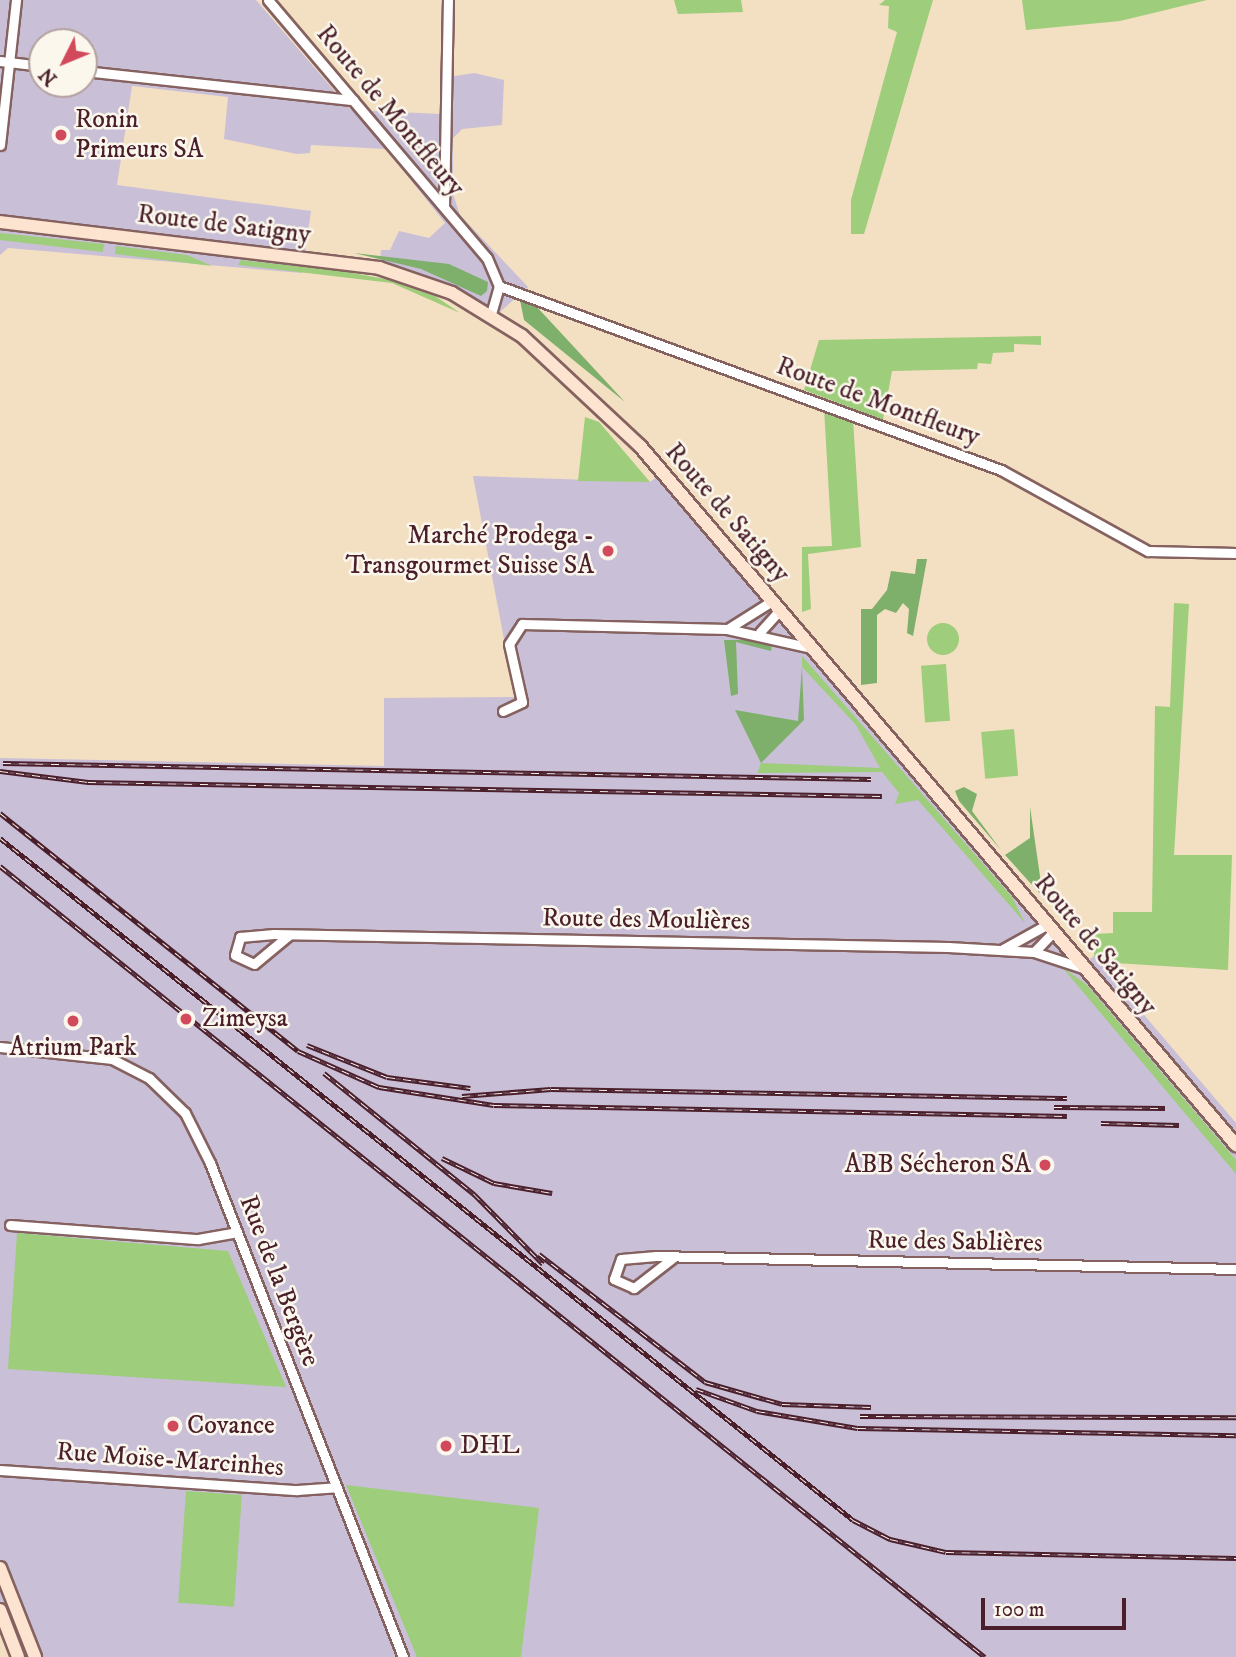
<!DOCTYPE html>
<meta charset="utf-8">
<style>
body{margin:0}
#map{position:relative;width:1236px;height:1657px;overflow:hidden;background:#f3dfc2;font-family:"IM FELL DW Pica",serif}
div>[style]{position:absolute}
.industrial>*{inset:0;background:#c9bfd7}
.green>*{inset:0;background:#9ecd7b;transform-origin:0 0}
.round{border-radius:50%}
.forest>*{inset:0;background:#7eb06b}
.roads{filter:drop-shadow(2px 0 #856260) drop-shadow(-2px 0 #856260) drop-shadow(0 2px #856260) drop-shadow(0 -2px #856260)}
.street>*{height:9px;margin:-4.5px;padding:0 4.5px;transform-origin:4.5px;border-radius:4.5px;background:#fff}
.secondary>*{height:12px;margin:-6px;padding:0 6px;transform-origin:6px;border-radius:6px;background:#fde4d0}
.rail>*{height:5px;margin-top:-2.5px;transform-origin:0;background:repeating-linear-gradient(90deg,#fbf7ec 0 8px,#4a1f2b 0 16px);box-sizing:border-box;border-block:2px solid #4a1f2b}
.dots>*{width:19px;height:19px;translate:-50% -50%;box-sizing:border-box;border:4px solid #fbf7ec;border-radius:50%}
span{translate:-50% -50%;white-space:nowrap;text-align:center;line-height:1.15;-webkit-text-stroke:5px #fbf7ec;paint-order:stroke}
.street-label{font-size:26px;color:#4a1f2b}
.poi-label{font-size:26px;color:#4a1f2b}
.left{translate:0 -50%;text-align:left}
.right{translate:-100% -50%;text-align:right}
.north{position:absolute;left:28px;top:28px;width:70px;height:70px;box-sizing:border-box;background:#fbf7ec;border:2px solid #b4a19f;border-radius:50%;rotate:227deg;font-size:19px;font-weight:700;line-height:28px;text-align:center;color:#4a1f2b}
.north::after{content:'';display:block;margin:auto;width:24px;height:32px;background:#d1495b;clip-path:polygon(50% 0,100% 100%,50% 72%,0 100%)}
.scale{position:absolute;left:981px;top:1598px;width:145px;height:32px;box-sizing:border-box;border:4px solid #4a1f2b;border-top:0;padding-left:9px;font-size:21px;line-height:24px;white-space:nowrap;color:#4a1f2b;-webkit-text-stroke:5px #fbf7ec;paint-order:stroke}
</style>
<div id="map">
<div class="industrial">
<i style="clip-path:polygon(evenodd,0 0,256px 0,351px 110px,441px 114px,442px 78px,474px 73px,504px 80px,502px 125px,462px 129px,453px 138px,453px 194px,460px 215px,528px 287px,500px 312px,379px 270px,381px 250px,390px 250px,399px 231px,429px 238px,445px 223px,386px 149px,311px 145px,310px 153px,297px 154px,224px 139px,228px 97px,132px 86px,117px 185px,311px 211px,302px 273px,8px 248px,0 255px,0 0,42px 42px,84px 42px,84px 84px,42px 84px,42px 42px)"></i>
<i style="clip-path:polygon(668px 469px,1088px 961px,1094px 956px,1236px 1123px,1236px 1657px,10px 1657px,0 1631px,0 758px,384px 766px,384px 698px,515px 697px,473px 476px,650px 482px)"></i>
</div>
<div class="green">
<i style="clip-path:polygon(674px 0,741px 0,743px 12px,678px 14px)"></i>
<i style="clip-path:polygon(885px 0,933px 0,864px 234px,851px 234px,851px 200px,897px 32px,888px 28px,889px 6px,879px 5px)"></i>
<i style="clip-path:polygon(1022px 0,1207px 0,1120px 21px,1026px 30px)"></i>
<i style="clip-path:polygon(0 233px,104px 244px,103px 252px,0 240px)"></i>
<i style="clip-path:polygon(116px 246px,187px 255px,212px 266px,115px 254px)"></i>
<i style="clip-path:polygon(241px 260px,342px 271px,385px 279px,435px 296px,460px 313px,392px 283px,238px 265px)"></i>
<i style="clip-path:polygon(1041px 336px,1041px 345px,1014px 344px,1014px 352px,993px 353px,991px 364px,978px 363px,977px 369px,892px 371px,883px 420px,804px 390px,819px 340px)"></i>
<i style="clip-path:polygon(824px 408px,853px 419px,861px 547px,808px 554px,811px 609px,802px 612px,802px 547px,832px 546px)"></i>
<i style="clip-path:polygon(585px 417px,599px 422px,650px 482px,578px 481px)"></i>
<i style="clip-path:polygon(1174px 603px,1189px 604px,1174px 855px,1232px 855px,1228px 970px,1099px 962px,1094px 956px,1095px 934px,1113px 933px,1113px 912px,1152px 912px,1155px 706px,1170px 707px)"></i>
<i class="round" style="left:927px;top:623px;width:32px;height:32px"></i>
<i style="clip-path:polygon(802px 656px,1012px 897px,1025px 923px,918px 800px,895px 804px,899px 793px,882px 772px,757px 773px,761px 763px,880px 768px,856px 725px,802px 667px)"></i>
<i style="left:946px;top:664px;width:57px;height:25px;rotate:86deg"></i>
<i style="left:1014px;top:729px;width:47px;height:33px;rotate:85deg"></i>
<i style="clip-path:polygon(1062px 967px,1087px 985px,1236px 1160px,1236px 1174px)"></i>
<i style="clip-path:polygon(17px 1233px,228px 1251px,286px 1387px,8px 1369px)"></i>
<i style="clip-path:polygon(346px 1485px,539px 1508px,521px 1657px,417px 1657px)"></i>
<i style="left:186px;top:1491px;width:56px;height:112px;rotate:4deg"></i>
</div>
<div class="forest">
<i style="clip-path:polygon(354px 253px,449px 264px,488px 282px,487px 291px,481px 296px,421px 269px)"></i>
<i style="clip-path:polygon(520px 300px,536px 306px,625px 402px,524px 320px)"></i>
<i style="clip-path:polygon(917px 559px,927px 559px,913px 636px,907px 633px,909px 609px,903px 603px,896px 613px,885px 609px,877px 615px,877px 683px,861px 685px,861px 609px,872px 609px,887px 590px,891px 571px,915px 574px)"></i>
<i style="clip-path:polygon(724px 640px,762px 640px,772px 643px,771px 651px,736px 642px,738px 694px,731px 696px)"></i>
<i style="clip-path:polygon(802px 667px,804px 720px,761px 763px,735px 710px,798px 721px)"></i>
<i style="clip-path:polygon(964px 787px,977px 794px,972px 811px,1001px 850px,959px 801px,955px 791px)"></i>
<i style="clip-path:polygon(1030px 807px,1043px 897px,1005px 855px,1030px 838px)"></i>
</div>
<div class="roads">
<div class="street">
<i style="left:268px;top:0;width:338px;rotate:49.7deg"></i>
<i style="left:487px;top:258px;width:30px;rotate:67deg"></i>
<i style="left:499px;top:286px;width:29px;rotate:106deg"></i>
<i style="left:0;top:61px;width:42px;rotate:6.8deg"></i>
<i style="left:84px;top:71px;width:271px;rotate:6.2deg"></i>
<i style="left:0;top:145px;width:146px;rotate:-83.7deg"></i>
<i style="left:444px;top:207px;width:207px;rotate:-88.9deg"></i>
<i style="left:499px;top:286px;width:535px;rotate:20.13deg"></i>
<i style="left:1001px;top:470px;width:168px;rotate:28.9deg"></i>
<i style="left:1148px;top:551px;width:88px;rotate:1.3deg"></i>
<i style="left:729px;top:628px;width:51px;rotate:-32.1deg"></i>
<i style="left:760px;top:632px;width:30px;rotate:-48deg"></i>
<i style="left:503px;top:711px;width:21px;rotate:-25deg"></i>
<i style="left:522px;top:702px;width:59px;rotate:-102.6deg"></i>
<i style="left:509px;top:644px;width:24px;rotate:-57deg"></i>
<i style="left:522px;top:624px;width:205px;rotate:1.4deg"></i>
<i style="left:727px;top:629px;width:86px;rotate:12.7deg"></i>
<i style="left:289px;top:935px;width:45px;rotate:140.4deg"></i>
<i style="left:254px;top:964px;width:21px;rotate:-155deg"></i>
<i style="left:235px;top:955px;width:19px;rotate:-74deg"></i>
<i style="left:240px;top:937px;width:34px;rotate:-5deg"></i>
<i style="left:274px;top:934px;width:674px;rotate:1.1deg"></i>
<i style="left:948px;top:947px;width:86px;rotate:3.3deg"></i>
<i style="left:1034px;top:952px;width:52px;rotate:18.1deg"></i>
<i style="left:1003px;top:949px;width:51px;rotate:-29.1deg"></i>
<i style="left:1034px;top:952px;width:29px;rotate:-46deg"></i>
<i style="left:0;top:1047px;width:113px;rotate:6.1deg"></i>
<i style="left:112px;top:1059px;width:42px;rotate:27.2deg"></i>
<i style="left:149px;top:1078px;width:50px;rotate:44.2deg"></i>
<i style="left:185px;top:1113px;width:56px;rotate:63.4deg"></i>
<i style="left:210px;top:1163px;width:530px;rotate:68.66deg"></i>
<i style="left:10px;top:1225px;width:189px;rotate:4.3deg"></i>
<i style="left:198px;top:1239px;width:39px;rotate:-10deg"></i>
<i style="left:674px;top:1257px;width:51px;rotate:142.2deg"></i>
<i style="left:634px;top:1288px;width:22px;rotate:-156deg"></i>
<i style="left:614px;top:1279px;width:21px;rotate:-71deg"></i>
<i style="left:621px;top:1259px;width:35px;rotate:-5deg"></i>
<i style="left:656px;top:1256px;width:580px;rotate:1.28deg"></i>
<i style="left:0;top:1470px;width:298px;rotate:3.9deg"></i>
<i style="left:297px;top:1490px;width:39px;rotate:-4deg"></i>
</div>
<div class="secondary">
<i style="left:0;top:222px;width:382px;rotate:6.9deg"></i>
<i style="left:379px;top:268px;width:77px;rotate:18.9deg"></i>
<i style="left:452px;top:293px;width:82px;rotate:31.6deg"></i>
<i style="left:522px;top:336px;width:161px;rotate:43deg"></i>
<i style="left:640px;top:446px;width:919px;rotate:49.55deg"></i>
<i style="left:0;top:1568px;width:96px;rotate:68.5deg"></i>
<i style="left:0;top:1610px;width:50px;rotate:69deg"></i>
</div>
</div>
<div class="rail">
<i style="left:3px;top:763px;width:868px;rotate:1.06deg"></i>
<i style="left:0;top:771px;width:89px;rotate:7.1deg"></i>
<i style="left:88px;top:782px;width:794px;rotate:1.01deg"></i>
<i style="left:0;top:813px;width:381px;rotate:38.6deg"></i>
<i style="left:298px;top:1051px;width:89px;rotate:24deg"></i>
<i style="left:379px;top:1087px;width:116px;rotate:8.9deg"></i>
<i style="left:494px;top:1105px;width:573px;rotate:1.1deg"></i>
<i style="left:0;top:838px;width:1092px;rotate:38.64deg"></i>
<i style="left:853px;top:1520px;width:42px;rotate:27.2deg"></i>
<i style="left:890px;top:1539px;width:57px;rotate:13.1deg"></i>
<i style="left:946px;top:1552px;width:290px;rotate:1.2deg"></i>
<i style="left:0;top:866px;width:1263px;rotate:38.77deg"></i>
<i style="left:307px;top:1045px;width:86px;rotate:21.8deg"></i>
<i style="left:387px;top:1077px;width:84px;rotate:7.5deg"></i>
<i style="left:324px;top:1073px;width:193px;rotate:38.9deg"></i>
<i style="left:474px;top:1194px;width:98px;rotate:45.4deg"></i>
<i style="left:462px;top:1096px;width:89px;rotate:-4.5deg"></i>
<i style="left:551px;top:1089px;width:516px;rotate:1deg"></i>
<i style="left:1054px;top:1107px;width:111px;rotate:0.5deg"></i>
<i style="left:1101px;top:1123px;width:78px;rotate:1.5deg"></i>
<i style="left:442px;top:1158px;width:58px;rotate:25.7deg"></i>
<i style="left:494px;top:1183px;width:59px;rotate:9.8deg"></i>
<i style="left:539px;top:1254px;width:210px;rotate:37.6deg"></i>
<i style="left:705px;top:1382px;width:80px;rotate:15.9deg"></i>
<i style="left:782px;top:1404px;width:89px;rotate:1.9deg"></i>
<i style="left:696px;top:1389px;width:65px;rotate:19.8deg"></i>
<i style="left:757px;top:1411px;width:102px;rotate:9.6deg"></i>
<i style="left:858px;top:1428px;width:378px;rotate:1.1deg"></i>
<i style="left:860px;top:1416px;width:376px;rotate:0.2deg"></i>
</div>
<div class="dots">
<i style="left:61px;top:135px;background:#d1495b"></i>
<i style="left:608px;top:551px;background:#d1495b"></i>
<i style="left:186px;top:1019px;background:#d1495b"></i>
<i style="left:73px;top:1021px;background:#d1495b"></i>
<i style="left:1045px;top:1165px;background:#d1495b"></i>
<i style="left:173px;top:1426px;background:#d1495b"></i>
<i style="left:446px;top:1446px;background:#d1495b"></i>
</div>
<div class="street-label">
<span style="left:390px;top:111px;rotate:50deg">Route de Montfleury</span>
<span style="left:224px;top:225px;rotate:7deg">Route de Satigny</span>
<span style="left:878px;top:402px;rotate:20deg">Route de Montfleury</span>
<span style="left:727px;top:513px;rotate:49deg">Route de Satigny</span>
<span style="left:646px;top:920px;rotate:1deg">Route des Moulières</span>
<span style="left:1095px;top:945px;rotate:50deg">Route de Satigny</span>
<span style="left:955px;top:1242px;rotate:1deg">Rue des Sablières</span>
<span style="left:279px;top:1281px;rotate:69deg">Rue de la Bergère</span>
<span style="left:170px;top:1460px;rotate:4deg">Rue Moïse-Marcinhes</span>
</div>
<div class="poi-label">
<span class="left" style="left:75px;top:135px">Ronin<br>Primeurs SA</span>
<span class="right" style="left:594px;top:551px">Marché Prodega -<br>Transgourmet Suisse SA</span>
<span class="left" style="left:202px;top:1019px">Zimeysa</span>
<span style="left:73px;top:1048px">Atrium Park</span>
<span class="right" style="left:1031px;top:1165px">ABB Sécheron SA</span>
<span class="left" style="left:187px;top:1426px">Covance</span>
<span class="left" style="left:460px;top:1446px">DHL</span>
</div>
<div class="north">N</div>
<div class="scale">100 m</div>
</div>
